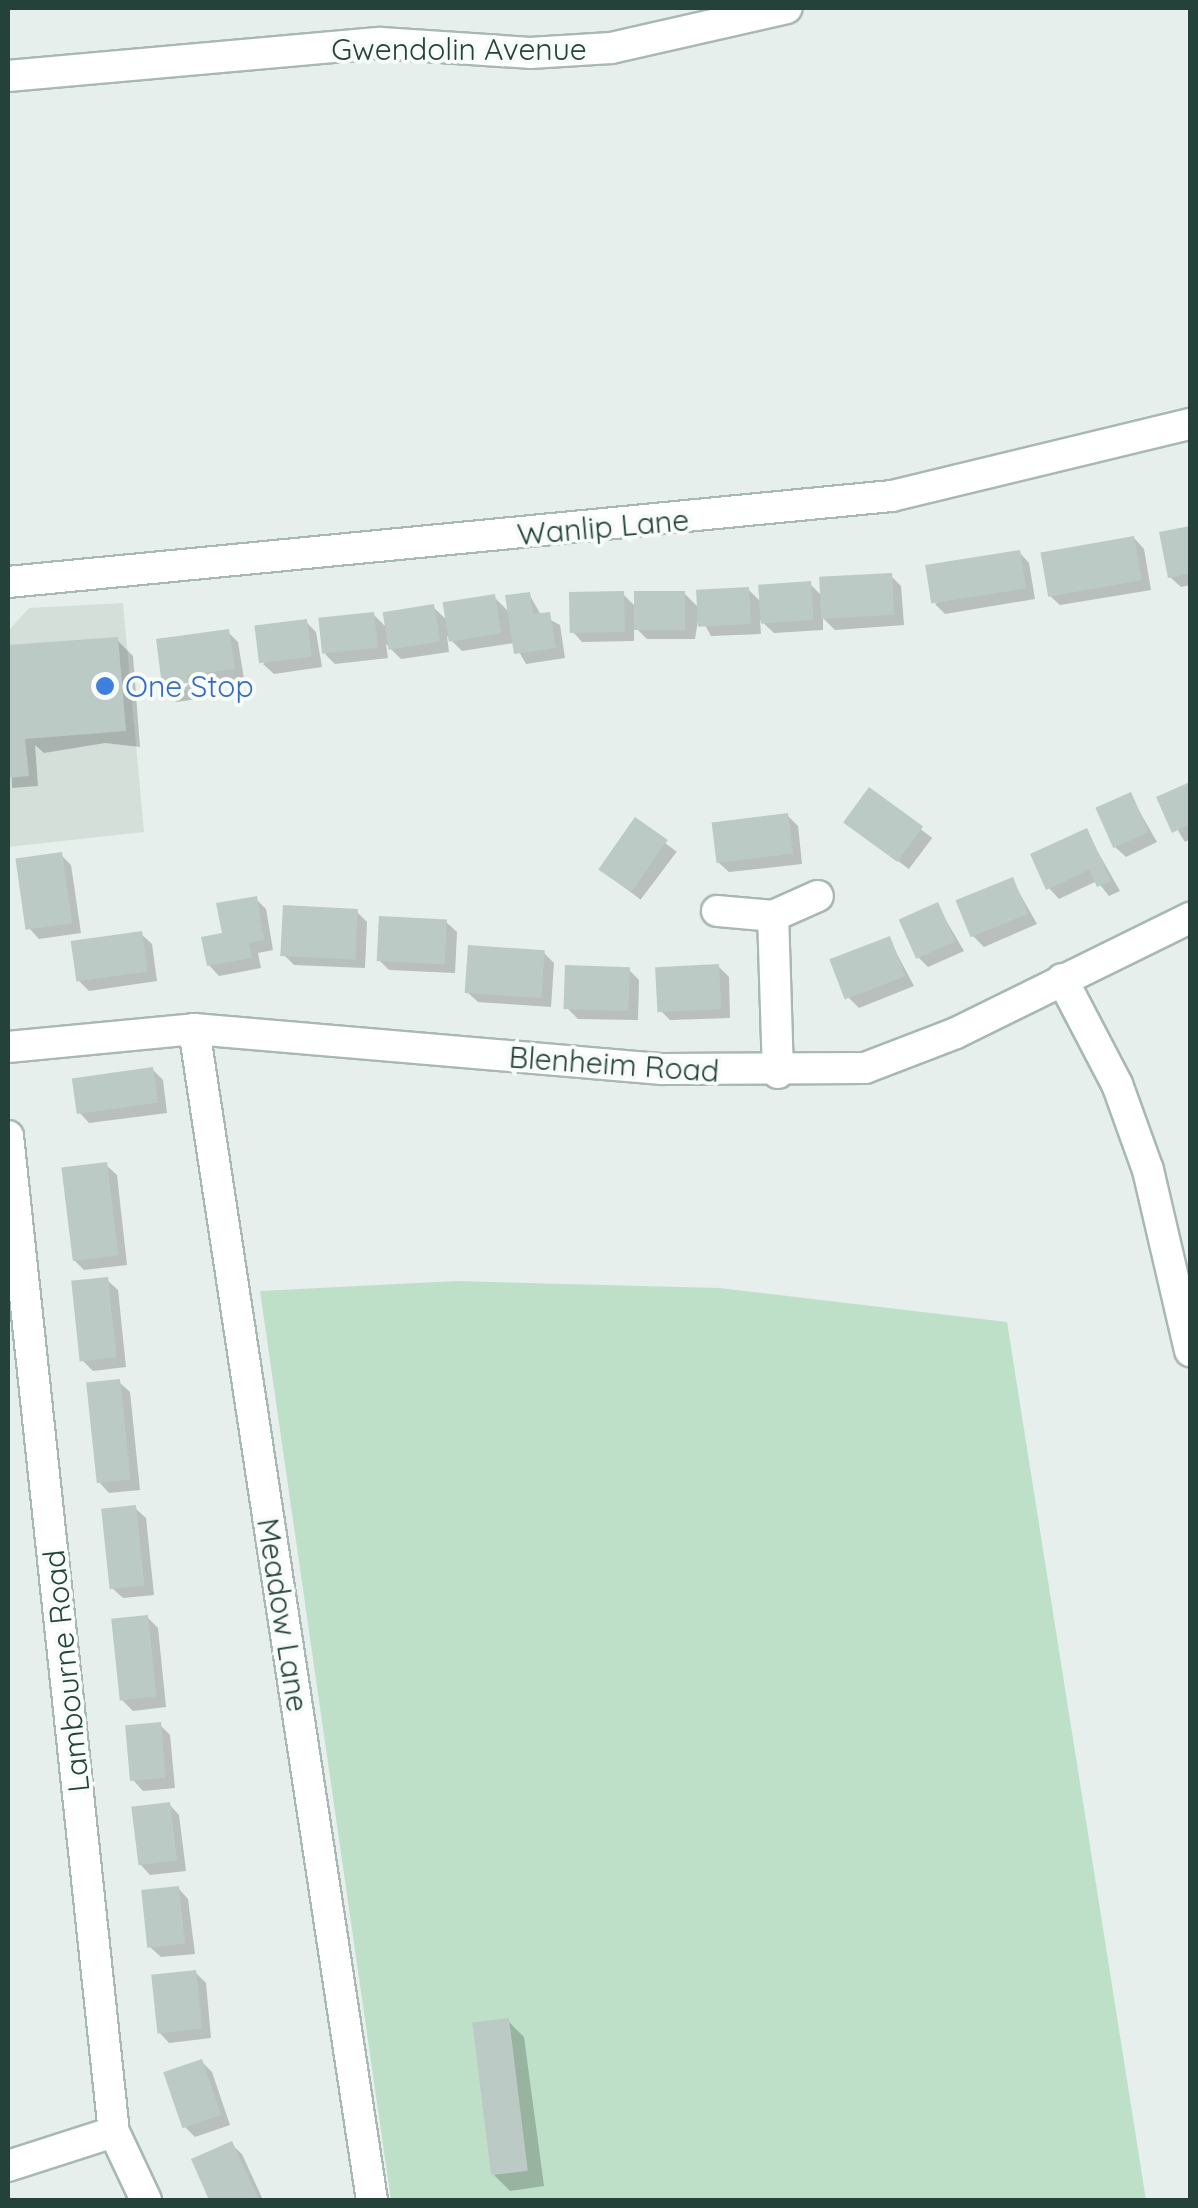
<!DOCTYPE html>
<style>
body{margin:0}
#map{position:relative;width:1198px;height:2208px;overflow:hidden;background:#e6efeb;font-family:Quicksand,sans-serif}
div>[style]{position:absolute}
.built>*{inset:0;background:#d4dfda}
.green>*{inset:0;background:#bfe0c8}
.shadow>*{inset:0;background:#0003;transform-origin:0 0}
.building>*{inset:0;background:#bbcac4;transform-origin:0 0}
.roads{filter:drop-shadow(2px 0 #a8b8b2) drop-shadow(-2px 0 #a8b8b2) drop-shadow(0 2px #a8b8b2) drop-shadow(0 -2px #a8b8b2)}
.street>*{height:30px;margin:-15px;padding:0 15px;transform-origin:15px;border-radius:15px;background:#fff}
.secondary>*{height:30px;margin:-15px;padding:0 15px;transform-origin:15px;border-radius:15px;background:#fff}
.dots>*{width:28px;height:28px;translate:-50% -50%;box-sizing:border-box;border:5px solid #f7fbf9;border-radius:50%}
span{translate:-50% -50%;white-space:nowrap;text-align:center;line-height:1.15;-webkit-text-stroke:8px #f7fbf9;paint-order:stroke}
.street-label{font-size:30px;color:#24423a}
.shop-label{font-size:30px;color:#366cbe}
.left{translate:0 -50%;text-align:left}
.frame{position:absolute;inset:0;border:10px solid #24423a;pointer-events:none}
</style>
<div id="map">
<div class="built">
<i style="clip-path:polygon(123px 603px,144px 832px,8px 847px,8px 631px,29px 608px)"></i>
</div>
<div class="green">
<i style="clip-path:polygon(456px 1281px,719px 1288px,1007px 1322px,1146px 2200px,391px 2200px,260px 1291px)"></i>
</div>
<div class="shadow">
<i style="clip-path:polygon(1190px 529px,1190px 585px,1181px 587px,1170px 577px,1162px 534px)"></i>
<i style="clip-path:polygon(1134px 538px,1144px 549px,1151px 590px,1060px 605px,1049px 595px)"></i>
<i style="clip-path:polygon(1019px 552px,1029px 563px,1035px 599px,945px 614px,935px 604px)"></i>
<i style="clip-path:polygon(891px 576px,901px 586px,904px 625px,835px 630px,823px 618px,823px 630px,774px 633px,760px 620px,761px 634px,711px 636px,699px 614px,695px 639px,647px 639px,634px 626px,634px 641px,582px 642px,572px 631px,623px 594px,636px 607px,684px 593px,699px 608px,748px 589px,762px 603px,810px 584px,823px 597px)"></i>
<i style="clip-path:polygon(529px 594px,541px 615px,560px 625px,565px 658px,526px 664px,514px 643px,462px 651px,447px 636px,449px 652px,401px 659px,386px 644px,388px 658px,335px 664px,325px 654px,373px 614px,388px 629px,433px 607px,449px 622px,494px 597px,510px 613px)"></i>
<i style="clip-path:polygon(306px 622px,316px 632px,322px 667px,274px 674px,263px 664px)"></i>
<i style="clip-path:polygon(228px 632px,238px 642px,244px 679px,196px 685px,198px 699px,176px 702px,165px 692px)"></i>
<i style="clip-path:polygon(117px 640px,133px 656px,140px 747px,105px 743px,44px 753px,35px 745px,38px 786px,12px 788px,8px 648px)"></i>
<i style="clip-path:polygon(1190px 784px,1190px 839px,1185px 842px,1159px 799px)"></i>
<i style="left:870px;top:791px;width:78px;height:39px;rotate:37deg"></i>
<i style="clip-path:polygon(1130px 795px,1157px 842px,1126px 857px,1115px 847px)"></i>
<i style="clip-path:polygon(787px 815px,798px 826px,802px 864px,729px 872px,718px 862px)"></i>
<i style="left:636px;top:821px;width:51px;height:60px;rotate:37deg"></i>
<i style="clip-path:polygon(1086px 831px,1120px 891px,1109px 896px,1097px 881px,1059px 899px,1049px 888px)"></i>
<i style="clip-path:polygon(61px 855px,71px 865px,81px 933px,39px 939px,29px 928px)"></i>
<i style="clip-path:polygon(1012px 880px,1037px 924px,984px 947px,973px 936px)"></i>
<i style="clip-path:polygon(256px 899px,266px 909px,273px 950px,258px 953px,261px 968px,219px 976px,209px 965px)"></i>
<i style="clip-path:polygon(937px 905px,964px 951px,928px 967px,918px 957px)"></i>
<i style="clip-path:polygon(357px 912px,367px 922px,365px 968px,294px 965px,284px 955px)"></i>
<i style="clip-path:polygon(446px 922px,457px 932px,455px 973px,389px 970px,379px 960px)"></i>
<i style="clip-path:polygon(141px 934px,152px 944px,157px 981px,89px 991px,79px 981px)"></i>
<i style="clip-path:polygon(889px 939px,914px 986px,859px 1008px,849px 998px)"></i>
<i style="clip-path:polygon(544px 953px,554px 963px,551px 1007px,478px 1002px,467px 992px)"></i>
<i style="clip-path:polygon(718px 966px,729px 977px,730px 1018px,670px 1020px,659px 1009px)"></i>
<i style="clip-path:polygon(629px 970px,639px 980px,638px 1020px,578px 1019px,567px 1008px)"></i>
<i style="clip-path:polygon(152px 1069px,163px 1080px,167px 1113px,89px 1123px,79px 1112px)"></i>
<i style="clip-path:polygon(106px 1165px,117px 1175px,127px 1265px,84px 1270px,74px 1260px)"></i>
<i style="clip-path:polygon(107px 1280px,118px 1290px,126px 1367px,93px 1371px,83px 1361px)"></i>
<i style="clip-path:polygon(119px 1382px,130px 1392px,140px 1490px,109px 1493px,99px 1482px)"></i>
<i style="clip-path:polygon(135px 1508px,146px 1518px,154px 1595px,123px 1598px,112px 1588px)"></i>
<i style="clip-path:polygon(148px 1618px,158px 1628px,166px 1707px,133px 1711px,122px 1700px)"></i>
<i style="clip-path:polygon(160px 1725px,170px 1735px,175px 1788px,143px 1791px,133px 1780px)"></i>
<i style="clip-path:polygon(169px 1804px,179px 1815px,186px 1871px,150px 1875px,140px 1864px)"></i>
<i style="clip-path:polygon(178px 1888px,188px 1899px,195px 1954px,161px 1957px,150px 1947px)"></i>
<i style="clip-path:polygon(195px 1972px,206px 1983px,211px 2038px,169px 2043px,159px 2032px)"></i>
<i style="clip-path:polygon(508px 2021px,524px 2037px,544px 2186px,510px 2191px,494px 2175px)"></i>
<i style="clip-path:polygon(202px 2062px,212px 2072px,230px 2125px,195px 2137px,185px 2127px)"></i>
<i style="clip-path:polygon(231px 2144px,242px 2154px,263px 2200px,212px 2200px,194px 2161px)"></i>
</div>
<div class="building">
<i style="clip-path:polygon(1190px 526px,1190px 574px,1168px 578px,1159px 532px)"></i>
<i style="left:1134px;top:536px;width:45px;height:95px;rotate:80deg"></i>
<i style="left:1020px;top:550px;width:39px;height:96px;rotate:81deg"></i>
<i style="left:892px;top:573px;width:42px;height:73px;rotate:87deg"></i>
<i style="left:811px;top:581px;width:39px;height:53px;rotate:86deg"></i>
<i style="left:749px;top:587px;width:37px;height:53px;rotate:87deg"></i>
<i style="left:624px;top:591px;width:41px;height:55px;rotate:89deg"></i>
<i style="left:634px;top:591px;width:51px;height:39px"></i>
<i style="clip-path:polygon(530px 592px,533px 614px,550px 612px,556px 648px,514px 654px,505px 595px)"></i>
<i style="left:495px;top:594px;width:40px;height:53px;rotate:81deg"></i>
<i style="left:434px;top:604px;width:38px;height:52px;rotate:81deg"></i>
<i style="left:374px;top:612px;width:36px;height:56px;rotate:84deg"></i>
<i style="left:307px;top:619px;width:38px;height:53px;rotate:83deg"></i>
<i style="clip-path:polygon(229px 629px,235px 669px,187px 675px,189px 689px,163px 693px,156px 639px)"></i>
<i style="clip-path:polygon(118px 637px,126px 731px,25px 739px,29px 776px,8px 778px,8px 645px)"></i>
<i style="clip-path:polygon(1190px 782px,1190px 824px,1172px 833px,1156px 797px)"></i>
<i style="left:869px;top:787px;width:67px;height:44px;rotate:36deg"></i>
<i style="left:1131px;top:792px;width:44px;height:39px;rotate:66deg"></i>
<i style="left:788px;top:813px;width:41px;height:77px;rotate:83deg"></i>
<i style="left:635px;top:817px;width:40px;height:64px;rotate:35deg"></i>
<i style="clip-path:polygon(1087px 828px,1111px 881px,1097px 887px,1089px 870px,1046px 890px,1030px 854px)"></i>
<i style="left:62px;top:852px;width:72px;height:47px;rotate:82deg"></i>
<i style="left:1013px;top:877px;width:40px;height:62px;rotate:68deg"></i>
<i style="clip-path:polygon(257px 896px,264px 940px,249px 943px,252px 958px,207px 966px,201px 937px,222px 933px,216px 903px)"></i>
<i style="left:938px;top:902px;width:43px;height:43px;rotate:66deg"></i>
<i style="left:283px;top:905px;width:75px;height:51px;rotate:3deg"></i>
<i style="left:379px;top:916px;width:68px;height:45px;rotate:3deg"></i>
<i style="left:142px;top:931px;width:41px;height:72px;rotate:82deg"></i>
<i style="left:890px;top:936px;width:43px;height:65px;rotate:69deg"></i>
<i style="left:468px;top:945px;width:77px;height:48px;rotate:4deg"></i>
<i style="left:719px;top:964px;width:45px;height:64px;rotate:87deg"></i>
<i style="left:565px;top:965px;width:65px;height:44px;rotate:2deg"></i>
<i style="left:153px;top:1067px;width:36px;height:82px;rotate:82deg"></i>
<i style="left:107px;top:1162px;width:94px;height:46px;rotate:83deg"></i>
<i style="left:108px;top:1277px;width:81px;height:37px;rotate:84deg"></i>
<i style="left:120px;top:1379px;width:101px;height:34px;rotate:84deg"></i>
<i style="left:136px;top:1505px;width:81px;height:35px;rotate:84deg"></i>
<i style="left:148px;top:1615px;width:82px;height:37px;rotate:84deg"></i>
<i style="left:161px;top:1722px;width:56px;height:36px;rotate:85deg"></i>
<i style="left:170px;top:1802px;width:59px;height:39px;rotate:83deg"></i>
<i style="left:179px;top:1886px;width:58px;height:38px;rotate:84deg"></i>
<i style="left:196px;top:1970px;width:59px;height:45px;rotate:84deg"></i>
<i style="left:509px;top:2018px;width:154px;height:37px;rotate:83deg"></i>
<i style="left:202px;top:2059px;width:59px;height:41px;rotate:71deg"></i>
<i style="clip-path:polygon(232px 2141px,259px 2200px,209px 2200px,191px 2159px)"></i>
</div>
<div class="roads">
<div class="street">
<i style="left:8px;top:76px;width:374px;rotate:-5.1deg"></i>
<i style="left:381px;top:43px;width:149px;rotate:3.8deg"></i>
<i style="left:530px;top:53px;width:81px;rotate:-3.5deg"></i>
<i style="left:611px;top:48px;width:180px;rotate:-12.8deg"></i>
<i style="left:717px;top:911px;width:56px;rotate:5.1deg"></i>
<i style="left:1062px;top:979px;width:119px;rotate:62.4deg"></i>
<i style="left:1117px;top:1084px;width:91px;rotate:70.2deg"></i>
<i style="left:1148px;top:1170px;width:186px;rotate:76.9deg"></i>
<i style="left:194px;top:1029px;width:1184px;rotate:81.36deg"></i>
<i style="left:8px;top:1047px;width:187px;rotate:-5.5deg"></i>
<i style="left:194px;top:1029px;width:470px;rotate:4.9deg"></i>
<i style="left:662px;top:1069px;width:203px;rotate:-0.3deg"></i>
<i style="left:865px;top:1068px;width:97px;rotate:-21deg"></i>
<i style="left:956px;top:1033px;width:261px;rotate:-26.2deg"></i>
<i style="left:778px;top:1073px;width:157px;rotate:-91.8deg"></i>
<i style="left:773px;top:916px;width:49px;rotate:-24deg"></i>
<i style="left:8px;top:1136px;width:1002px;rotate:83.93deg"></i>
<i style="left:114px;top:2132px;width:75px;rotate:64.8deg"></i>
<i style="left:8px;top:2166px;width:111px;rotate:-17.8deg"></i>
</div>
<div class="secondary">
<i style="left:8px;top:582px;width:888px;rotate:-5.56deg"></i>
<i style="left:892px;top:496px;width:307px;rotate:-13.6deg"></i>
</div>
</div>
<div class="dots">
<i style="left:105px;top:686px;background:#3f7fe0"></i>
</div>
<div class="street-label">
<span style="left:459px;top:49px">Gwendolin Avenue</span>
<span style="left:603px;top:527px;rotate:-5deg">Wanlip Lane</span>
<span style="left:614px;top:1064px;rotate:4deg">Blenheim Road</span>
<span style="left:283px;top:1615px;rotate:81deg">Meadow Lane</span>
<span style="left:66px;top:1671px;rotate:-96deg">Lambourne Road</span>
</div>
<div class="shop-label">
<span class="left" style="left:125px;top:686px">One Stop</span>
</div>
<div class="frame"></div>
</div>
